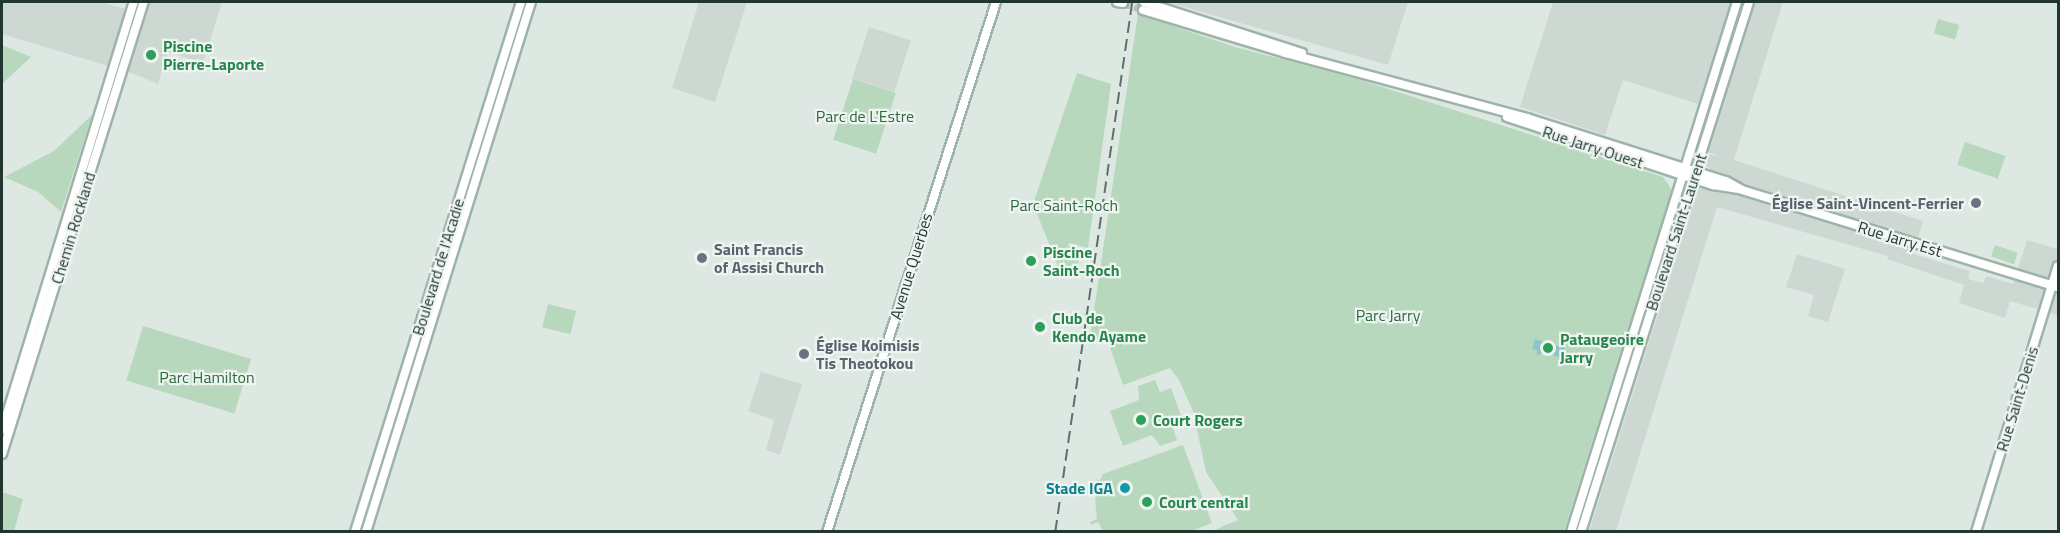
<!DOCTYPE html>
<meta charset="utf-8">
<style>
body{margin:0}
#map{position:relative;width:2060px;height:533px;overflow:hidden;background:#dee8e3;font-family:"Titillium Web",sans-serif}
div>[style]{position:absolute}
.built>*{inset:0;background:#cdd8d2;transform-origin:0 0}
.green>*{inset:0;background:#b8d8be;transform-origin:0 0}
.water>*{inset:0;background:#8ac6ca}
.secondary-tunnel>*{height:8px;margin-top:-4px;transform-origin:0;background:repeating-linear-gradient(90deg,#b8c4bf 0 8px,transparent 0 12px)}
.roads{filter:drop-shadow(2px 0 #9eb3a9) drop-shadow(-2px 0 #9eb3a9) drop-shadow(0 2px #9eb3a9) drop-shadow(0 -2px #9eb3a9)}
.secondary>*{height:8px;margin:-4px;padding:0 4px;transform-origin:4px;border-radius:4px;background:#fff}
.rail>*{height:1.5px;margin-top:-0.75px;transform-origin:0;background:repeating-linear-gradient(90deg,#5b726a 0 12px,transparent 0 18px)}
.dots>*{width:16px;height:16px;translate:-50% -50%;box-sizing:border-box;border:3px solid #eef5f1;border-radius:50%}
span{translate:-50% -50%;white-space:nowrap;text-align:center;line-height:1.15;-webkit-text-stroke:4.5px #eef5f1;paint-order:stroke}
.leisure-label{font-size:16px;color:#27864d;font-weight:700}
.left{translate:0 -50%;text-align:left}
.park-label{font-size:16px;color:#2f6940}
.street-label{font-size:16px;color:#21362f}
.worship-label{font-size:16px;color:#5b616d;font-weight:700}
.right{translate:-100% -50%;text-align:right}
.culture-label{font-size:16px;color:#0d838f;font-weight:700}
.frame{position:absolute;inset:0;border:3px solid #21362f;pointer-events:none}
</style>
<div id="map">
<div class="built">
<i style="clip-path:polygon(2px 2px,101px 2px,126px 9px,108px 66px,2px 34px)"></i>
<i style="clip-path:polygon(149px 2px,222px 2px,203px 63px,168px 52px,158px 84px,127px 71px)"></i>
<i style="clip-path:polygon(699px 2px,747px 2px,715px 102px,672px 88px)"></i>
<i style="clip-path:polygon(1167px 2px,1408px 2px,1388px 65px)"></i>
<i style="clip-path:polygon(1553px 2px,1731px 2px,1698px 104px,1623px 80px,1605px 135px,1520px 107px)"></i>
<i style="clip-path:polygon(1748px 2px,1783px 2px,1734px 160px,1923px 221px,1913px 254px,1970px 271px,1968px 279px,1983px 283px,1986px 276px,2013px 284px,2027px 240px,2058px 249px,2058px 315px,2010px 301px,2005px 318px,1959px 303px,1964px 285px,1887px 259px,1888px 256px,1717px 207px,1616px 531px,1589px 532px,1698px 187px,1705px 188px,1710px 168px,1704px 165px,1707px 154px,1719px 156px,1708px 152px,1755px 4px)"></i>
<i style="left:869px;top:27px;width:44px;height:54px;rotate:18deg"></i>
<i style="clip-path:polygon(1797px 254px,1845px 269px,1828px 322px,1808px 316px,1814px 295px,1786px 287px)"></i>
<i style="clip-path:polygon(761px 372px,802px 384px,780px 455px,766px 450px,774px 420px,748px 411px)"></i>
</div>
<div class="green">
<i style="clip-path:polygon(1138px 14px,1235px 47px,1354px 78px,1663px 177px,1672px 190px,1564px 531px,1212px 531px,1238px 520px,1206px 472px,1193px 411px,1179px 380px,1170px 368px,1123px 385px,1107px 339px,1089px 344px)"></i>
<i style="left:1938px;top:19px;width:22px;height:15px;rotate:16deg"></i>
<i style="clip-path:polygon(2px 45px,31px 57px,2px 84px)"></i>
<i style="clip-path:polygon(1077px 73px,1111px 84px,1088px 248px,1069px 243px,1060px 271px,1033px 204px)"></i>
<i style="left:853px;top:79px;width:45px;height:64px;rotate:18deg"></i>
<i style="clip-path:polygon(92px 115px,61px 212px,38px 192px,4px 177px,54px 151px)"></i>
<i style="left:1965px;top:142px;width:43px;height:24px;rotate:19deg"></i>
<i style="left:1069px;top:245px;width:14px;height:24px;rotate:17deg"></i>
<i style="left:1995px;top:245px;width:24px;height:12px;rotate:19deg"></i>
<i style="left:548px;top:304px;width:29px;height:24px;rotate:14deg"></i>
<i style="left:143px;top:326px;width:113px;height:57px;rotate:17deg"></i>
<i style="clip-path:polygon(1155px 380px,1160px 392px,1171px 388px,1184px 424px,1173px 428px,1177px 440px,1160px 446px,1152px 435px,1123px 446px,1110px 411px,1139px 400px,1138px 386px)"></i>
<i style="clip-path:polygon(1183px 445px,1212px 523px,1189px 532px,1103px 531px,1098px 522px,1091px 525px,1090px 522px,1097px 519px,1095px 499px,1100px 485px,1096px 479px,1100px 480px,1103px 474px)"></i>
<i style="clip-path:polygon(2px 492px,23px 499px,14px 531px,2px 531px)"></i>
</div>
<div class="water">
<i style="clip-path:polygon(1535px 339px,1565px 348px,1562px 358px,1543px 352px,1537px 356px,1537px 350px,1532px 349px)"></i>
</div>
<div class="secondary-tunnel">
<i style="left:1123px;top:3px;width:21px;rotate:19deg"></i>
</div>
<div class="roads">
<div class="secondary">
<i style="left:1117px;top:2px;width:6px;rotate:9deg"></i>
<i style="left:1144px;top:2px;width:166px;rotate:17.9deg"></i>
<i style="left:1143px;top:10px;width:148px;rotate:16.8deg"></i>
<i style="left:1285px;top:53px;width:251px;rotate:15deg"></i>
<i style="left:1527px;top:118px;width:209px;rotate:17.6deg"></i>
<i style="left:1726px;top:181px;width:18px;rotate:29deg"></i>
<i style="left:1742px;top:190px;width:331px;rotate:17.1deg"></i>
<i style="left:1507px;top:117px;width:217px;rotate:18.3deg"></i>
<i style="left:1713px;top:185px;width:26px;rotate:9deg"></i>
<i style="left:2px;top:430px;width:448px;rotate:-72.9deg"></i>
<i style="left:2px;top:454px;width:474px;rotate:-72.6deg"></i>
<i style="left:355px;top:532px;width:555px;rotate:-72.61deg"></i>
<i style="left:366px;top:532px;width:555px;rotate:-72.71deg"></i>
<i style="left:827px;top:532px;width:556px;rotate:-72.31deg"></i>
<i style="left:1571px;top:532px;width:555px;rotate:-72.61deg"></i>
<i style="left:1581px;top:532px;width:556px;rotate:-72.41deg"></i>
<i style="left:1976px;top:532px;width:278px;rotate:-72.9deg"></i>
</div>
</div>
<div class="rail">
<i style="left:1055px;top:532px;width:536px;rotate:-81.73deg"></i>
</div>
<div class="dots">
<i style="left:151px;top:55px;background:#2e9e5b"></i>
<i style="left:1976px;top:203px;background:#6b7280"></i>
<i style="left:702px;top:258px;background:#6b7280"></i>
<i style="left:1031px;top:261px;background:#2e9e5b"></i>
<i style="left:1040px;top:327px;background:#2e9e5b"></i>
<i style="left:1548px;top:348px;background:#2e9e5b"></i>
<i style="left:804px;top:354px;background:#6b7280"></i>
<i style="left:1141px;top:420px;background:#2e9e5b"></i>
<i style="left:1125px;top:488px;background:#0f9aa8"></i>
<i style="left:1147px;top:502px;background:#2e9e5b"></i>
</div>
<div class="leisure-label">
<span class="left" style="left:163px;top:55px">Piscine<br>Pierre-Laporte</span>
<span class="left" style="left:1043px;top:261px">Piscine<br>Saint-Roch</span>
<span class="left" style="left:1052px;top:327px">Club de<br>Kendo Ayame</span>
<span class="left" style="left:1560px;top:348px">Pataugeoire<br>Jarry</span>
<span class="left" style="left:1153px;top:420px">Court Rogers</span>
<span class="left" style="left:1159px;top:502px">Court central</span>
</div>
<div class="park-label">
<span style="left:865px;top:116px">Parc de L'Estre</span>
<span style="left:1064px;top:205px">Parc Saint-Roch</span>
<span style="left:1388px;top:315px">Parc Jarry</span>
<span style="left:207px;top:377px">Parc Hamilton</span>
</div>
<div class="street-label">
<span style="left:1593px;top:147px;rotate:18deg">Rue Jarry Ouest</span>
<span style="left:73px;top:228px;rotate:-73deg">Chemin Rockland</span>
<span style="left:1676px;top:232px;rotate:-72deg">Boulevard Saint-Laurent</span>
<span style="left:1900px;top:239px;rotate:17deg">Rue Jarry Est</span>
<span style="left:911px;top:266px;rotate:-73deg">Avenue Querbes</span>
<span style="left:438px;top:267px;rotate:-73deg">Boulevard de l'Acadie</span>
<span style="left:2017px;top:399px;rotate:-73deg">Rue Saint-Denis</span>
</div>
<div class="worship-label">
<span class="right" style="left:1964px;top:203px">Église Saint-Vincent-Ferrier</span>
<span class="left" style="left:714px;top:258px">Saint Francis<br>of Assisi Church</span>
<span class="left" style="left:816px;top:354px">Église Koimisis<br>Tis Theotokou</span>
</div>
<div class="culture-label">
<span class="right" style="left:1113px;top:488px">Stade IGA</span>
</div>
<div class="frame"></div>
</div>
